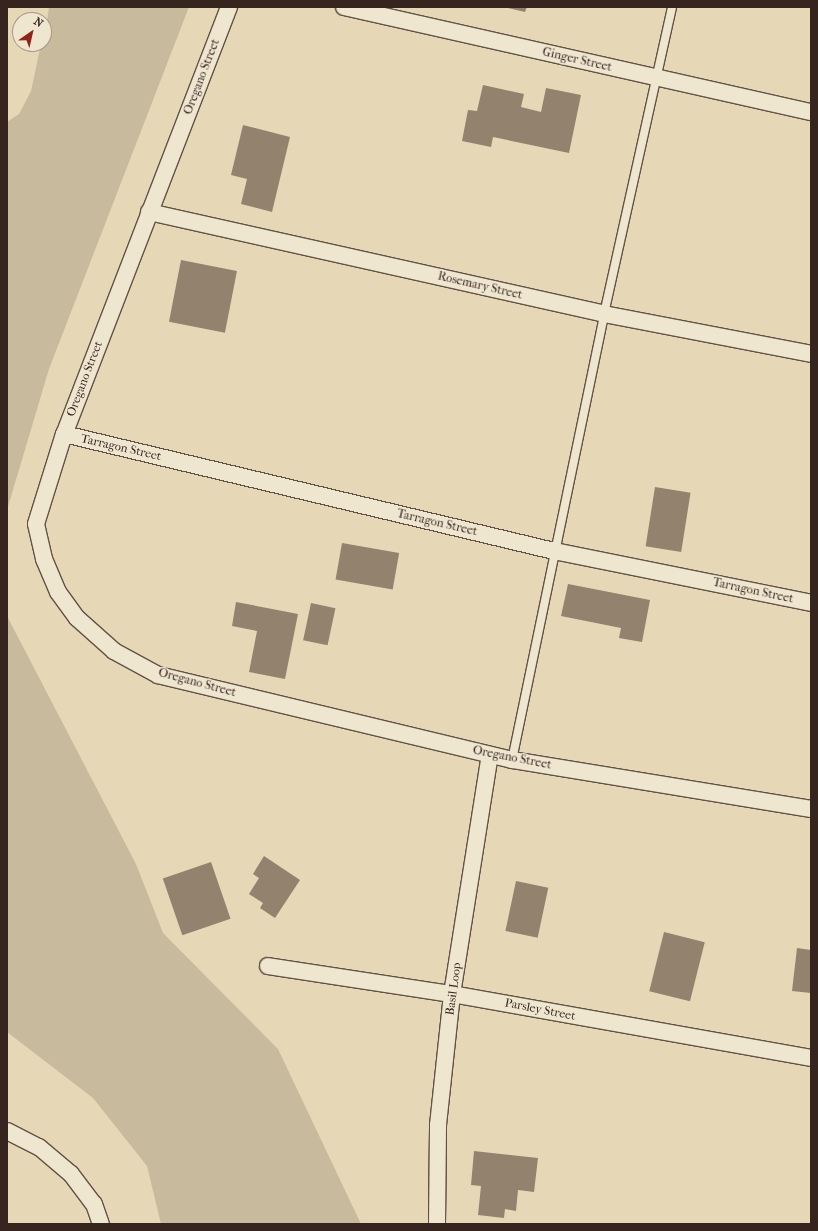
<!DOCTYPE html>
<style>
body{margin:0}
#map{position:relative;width:818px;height:1231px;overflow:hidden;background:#e6d8b6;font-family:"IM FELL French Canon",serif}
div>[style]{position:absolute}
.green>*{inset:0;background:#c8ba9c}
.building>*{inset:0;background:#92826e;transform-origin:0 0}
.roads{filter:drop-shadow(1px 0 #625245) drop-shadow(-1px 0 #625245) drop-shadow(0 1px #625245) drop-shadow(0 -1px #625245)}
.service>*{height:8px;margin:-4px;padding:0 4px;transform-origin:4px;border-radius:4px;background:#efe6d0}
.minor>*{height:16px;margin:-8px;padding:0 8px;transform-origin:8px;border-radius:8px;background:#efe6d0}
span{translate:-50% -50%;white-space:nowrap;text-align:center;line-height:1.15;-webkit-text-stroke:3px #efe6d0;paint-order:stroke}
.street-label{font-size:12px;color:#36251f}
.frame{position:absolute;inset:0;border:8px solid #36251f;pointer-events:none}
.north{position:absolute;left:12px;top:12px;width:40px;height:40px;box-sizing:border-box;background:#efe6d0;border:1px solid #a59989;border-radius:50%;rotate:34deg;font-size:11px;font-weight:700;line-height:16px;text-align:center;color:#36251f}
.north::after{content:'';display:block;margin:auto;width:14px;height:18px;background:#8f2418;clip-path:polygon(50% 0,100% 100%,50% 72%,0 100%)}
</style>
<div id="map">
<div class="green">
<i style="clip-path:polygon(49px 7px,189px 7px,49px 369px,7px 510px,7px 122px,19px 114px,31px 91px,41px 44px,44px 44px)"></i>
<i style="clip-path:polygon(7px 616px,136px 864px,163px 933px,278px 1049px,361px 1224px,161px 1224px,147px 1166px,93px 1098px,7px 1032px)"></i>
</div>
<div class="building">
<i style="clip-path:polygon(504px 7px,527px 7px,525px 12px)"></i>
<i style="clip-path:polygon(483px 85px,524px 94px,521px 107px,541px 112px,546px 88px,581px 95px,569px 153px,493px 137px,491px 147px,462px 141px,468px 110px,477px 111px)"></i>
<i style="clip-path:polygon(243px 125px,290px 137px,272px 212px,241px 204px,247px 179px,231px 175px)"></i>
<i style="left:181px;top:260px;width:57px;height:63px;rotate:11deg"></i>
<i style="left:655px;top:487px;width:36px;height:60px;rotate:9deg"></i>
<i style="left:342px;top:543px;width:58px;height:37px;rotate:10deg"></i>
<i style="clip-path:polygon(568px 584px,650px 600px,642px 642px,619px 638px,621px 628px,561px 616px)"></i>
<i style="clip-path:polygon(236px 602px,298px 614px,285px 679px,249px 672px,257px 631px,232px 626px)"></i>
<i style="left:311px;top:603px;width:25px;height:38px;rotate:12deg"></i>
<i style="clip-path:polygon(264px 856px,300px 880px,275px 918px,260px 908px,263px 903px,249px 894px,259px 878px,253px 874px)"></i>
<i style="left:211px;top:862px;width:60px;height:51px;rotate:71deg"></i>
<i style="left:516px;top:881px;width:33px;height:51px;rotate:12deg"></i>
<i style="left:664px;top:932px;width:42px;height:61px;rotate:14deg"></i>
<i style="clip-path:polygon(797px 948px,811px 950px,811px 993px,792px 991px)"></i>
<i style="clip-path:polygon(474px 1151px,538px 1158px,534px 1192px,518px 1190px,516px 1211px,505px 1209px,504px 1218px,478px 1215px,481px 1186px,471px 1185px)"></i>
</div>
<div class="roads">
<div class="service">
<i style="left:512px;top:760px;width:455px;rotate:-78.3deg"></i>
<i style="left:604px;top:314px;width:314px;rotate:-77.5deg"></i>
</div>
<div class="minor">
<i style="left:229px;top:7px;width:458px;rotate:111.1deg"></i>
<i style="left:64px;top:434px;width:94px;rotate:107.3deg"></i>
<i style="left:36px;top:524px;width:36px;rotate:77deg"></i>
<i style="left:44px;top:559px;width:36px;rotate:67deg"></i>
<i style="left:58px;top:592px;width:32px;rotate:54deg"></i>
<i style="left:77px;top:618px;width:50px;rotate:41.7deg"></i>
<i style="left:114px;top:651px;width:50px;rotate:28.6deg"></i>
<i style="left:158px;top:675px;width:364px;rotate:13.5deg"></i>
<i style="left:512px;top:760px;width:303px;rotate:9.3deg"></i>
<i style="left:344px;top:7px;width:479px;rotate:12.7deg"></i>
<i style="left:149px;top:212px;width:466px;rotate:12.6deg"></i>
<i style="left:604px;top:314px;width:211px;rotate:10.9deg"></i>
<i style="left:64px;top:434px;width:504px;rotate:13.43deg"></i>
<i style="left:554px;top:551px;width:262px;rotate:11.4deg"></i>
<i style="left:268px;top:966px;width:186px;rotate:8.7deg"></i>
<i style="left:452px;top:994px;width:365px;rotate:10.1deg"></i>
<i style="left:7px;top:1131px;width:36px;rotate:27deg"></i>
<i style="left:39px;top:1147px;width:42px;rotate:40.2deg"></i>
<i style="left:71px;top:1174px;width:38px;rotate:53deg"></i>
<i style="left:94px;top:1204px;width:21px;rotate:71deg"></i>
<i style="left:437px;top:1224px;width:99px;rotate:-89.4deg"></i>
<i style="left:438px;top:1125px;width:132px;rotate:-83.9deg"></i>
<i style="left:452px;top:994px;width:242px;rotate:-81deg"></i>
</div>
</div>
<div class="street-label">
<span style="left:577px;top:60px;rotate:13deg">Ginger Street</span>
<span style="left:202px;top:77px;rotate:-69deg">Oregano Street</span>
<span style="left:480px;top:286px;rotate:13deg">Rosemary Street</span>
<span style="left:85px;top:379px;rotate:-69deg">Oregano Street</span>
<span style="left:121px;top:448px;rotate:13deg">Tarragon Street</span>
<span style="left:437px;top:523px;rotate:13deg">Tarragon Street</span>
<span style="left:753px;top:591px;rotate:12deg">Tarragon Street</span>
<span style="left:197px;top:683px;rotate:15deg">Oregano Street</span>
<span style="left:512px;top:758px;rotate:11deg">Oregano Street</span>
<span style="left:454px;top:989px;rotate:-82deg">Basil Loop</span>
<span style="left:540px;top:1010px;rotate:11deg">Parsley Street</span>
</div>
<div class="frame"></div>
<div class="north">N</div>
</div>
